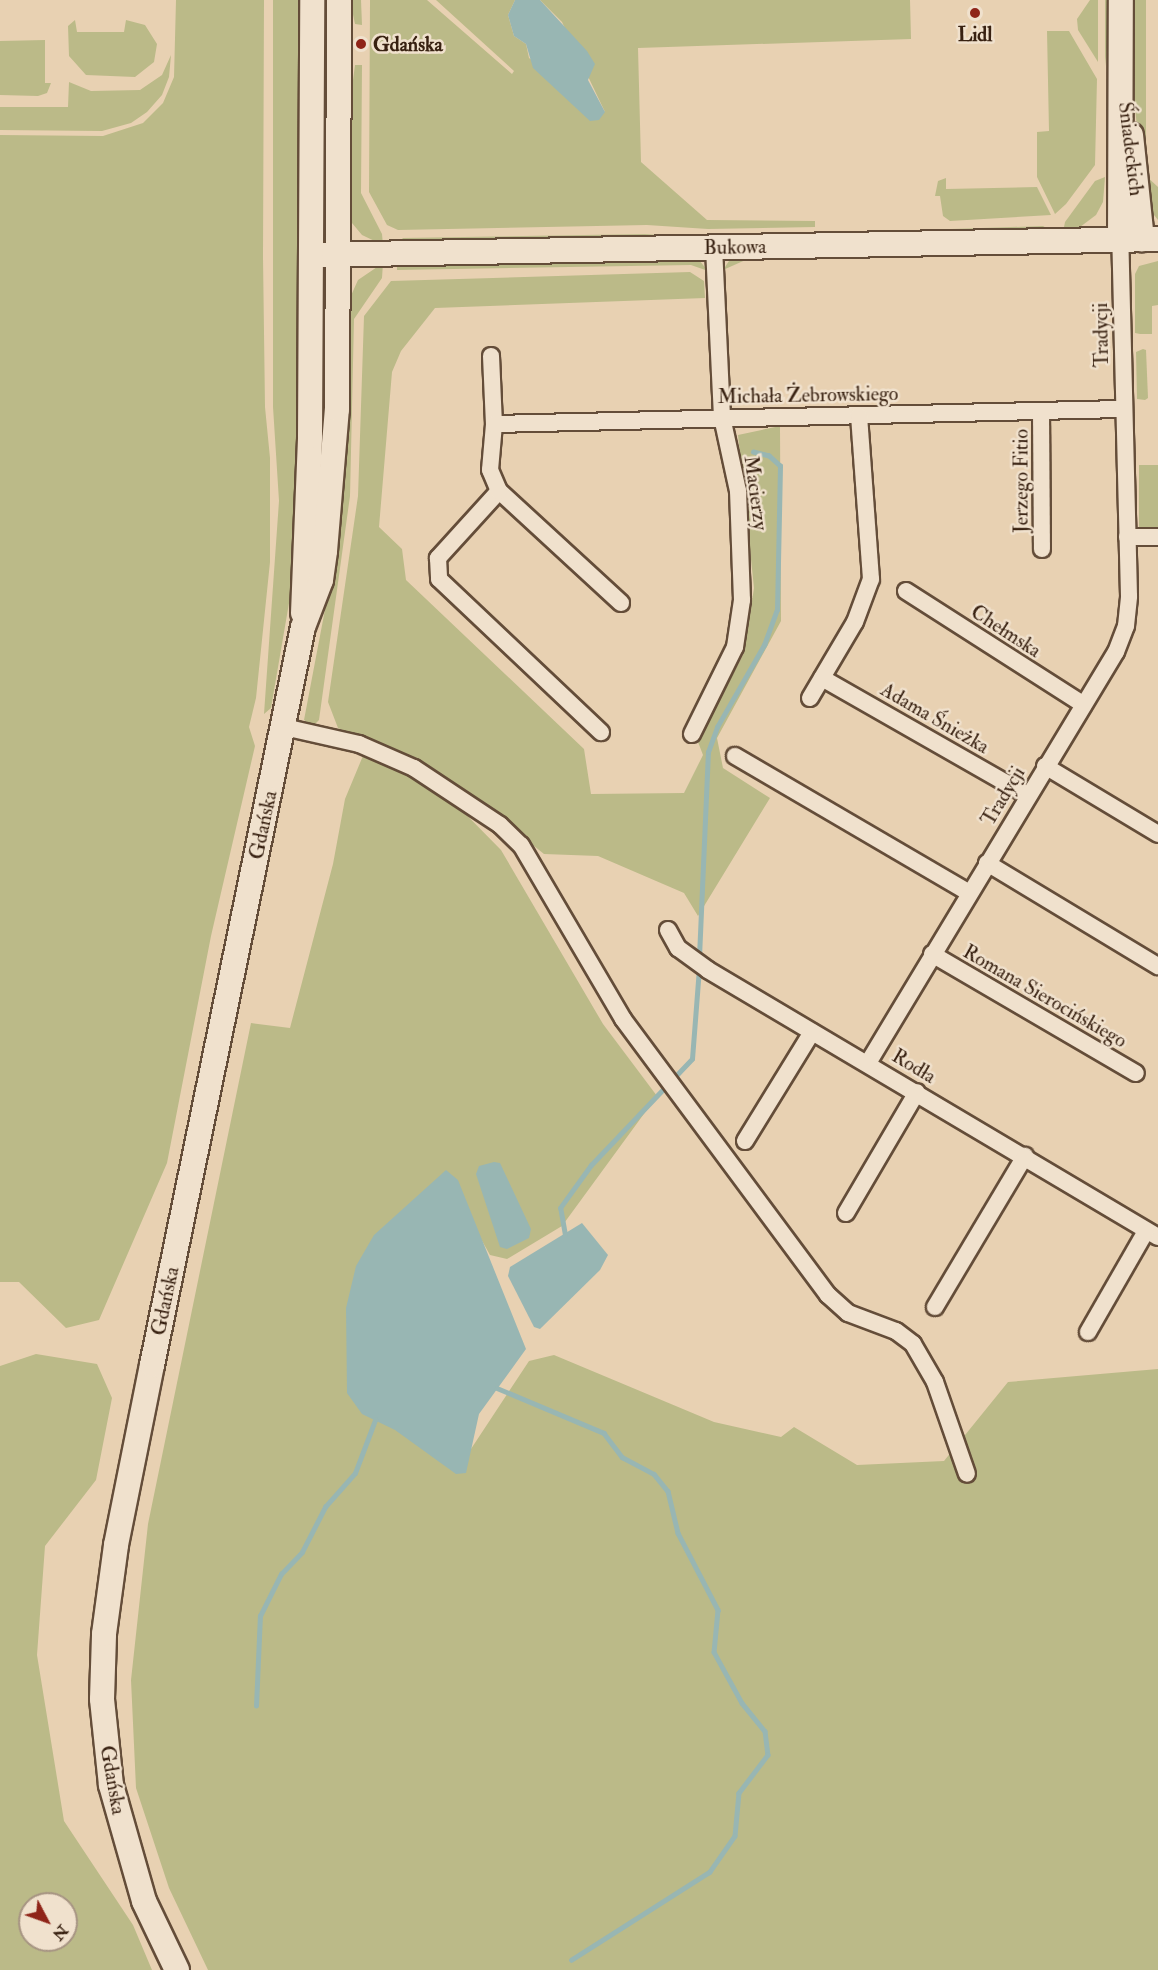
<!DOCTYPE html>
<meta charset="utf-8">
<style>
body{margin:0}
#map{position:relative;width:1158px;height:1970px;overflow:hidden;background:#e8d1b2;font-family:"IM FELL Double Pica",serif}
div>[style]{position:absolute}
.green>*{inset:0;background:#bbba88;transform-origin:0 0}
.water>*{inset:0;background:#98b6b3}
.stream>*{height:4.5px;margin:-2.25px;padding:0 2.25px;transform-origin:2.25px;border-radius:2.25px;background:#98b6b3}
.roads{filter:drop-shadow(2px 0 #644d39) drop-shadow(-2px 0 #644d39) drop-shadow(0 2px #644d39) drop-shadow(0 -2px #644d39)}
.street>*{height:16px;margin:-8px;padding:0 8px;transform-origin:8px;border-radius:8px;background:#f0e1cd}
.secondary>*{height:24px;margin:-12px;padding:0 12px;transform-origin:12px;border-radius:12px;background:#f0e1cd}
.dots>*{width:16px;height:16px;translate:-50% -50%;box-sizing:border-box;border:3px solid #f0e1cd;border-radius:50%}
span{translate:-50% -50%;white-space:nowrap;text-align:center;line-height:1.15;-webkit-text-stroke:5px #f0e1cd;paint-order:stroke}
.poi-label{font-size:20px;color:#382111;font-weight:700}
.left{translate:0 -50%;text-align:left}
.street-label{font-size:20px;color:#382111}
.north{position:absolute;left:18px;top:1892px;width:60px;height:60px;box-sizing:border-box;background:#f0e1cd;border:2px solid #a69482;border-radius:50%;rotate:131deg;font-size:16px;font-weight:700;line-height:24px;text-align:center;color:#382111}
.north::after{content:'';display:block;margin:auto;width:21px;height:27px;background:#8f2418;clip-path:polygon(50% 0,100% 100%,50% 72%,0 100%)}
</style>
<div id="map">
<div class="green">
<i style="clip-path:polygon(176px 0,264px 0,263px 257px,265px 407px,270px 458px,270px 562px,256px 698px,249px 727px,255px 746px,211px 936px,167px 1163px,99px 1320px,66px 1328px,19px 1282px,0 1282px,0 135px,103px 136px,143px 123px,163px 103px,174px 77px)"></i>
<i style="clip-path:polygon(273px 0,304px 0,302px 436px,294px 574px,271px 708px,264px 714px,279px 501px,273px 407px)"></i>
<i style="clip-path:polygon(321px 0,330px 0,328px 238px,320px 218px)"></i>
<i style="clip-path:polygon(350px 0,361px 0,362px 25px,355px 24px)"></i>
<i style="clip-path:polygon(370px 0,427px 0,512px 74px,514px 71px,436px 0,515px 0,508px 15px,514px 36px,526px 44px,529px 58px,605px 112px,562px 22px,540px 0,910px 0,911px 39px,638px 48px,641px 162px,707px 220px,815px 221px,815px 227px,708px 229px,647px 225px,398px 230px,387px 225px,369px 192px)"></i>
<i style="clip-path:polygon(1090px 0,1098px 0,1098px 62px,1078px 30px,1077px 19px)"></i>
<i style="clip-path:polygon(1105px 0,1112px 0,1105px 66px)"></i>
<i style="clip-path:polygon(1131px 0,1146px 0,1146px 152px,1140px 159px,1131px 65px)"></i>
<i style="clip-path:polygon(75px 20px,77px 32px,124px 32px,126px 20px,145px 25px,157px 44px,154px 62px,135px 77px,86px 75px,69px 56px,68px 26px)"></i>
<i style="clip-path:polygon(1047px 31px,1069px 31px,1097px 79px,1095px 165px,1066px 204px,1055px 214px,1037px 177px,1037px 132px,1049px 131px)"></i>
<i style="clip-path:polygon(45px 40px,45px 83px,51px 83px,47px 93px,38px 96px,0 95px,0 41px)"></i>
<i style="clip-path:polygon(171px 55px,169px 77px,162px 95px,147px 112px,131px 123px,102px 131px,0 130px,0 107px,68px 107px,69px 82px,91px 91px,140px 90px,162px 75px)"></i>
<i style="clip-path:polygon(355px 65px,362px 65px,361px 193px,382px 234px,383px 245px,362px 235px,347px 217px,347px 125px)"></i>
<i style="clip-path:polygon(1145px 175px,1158px 187px,1158px 220px,1150px 210px)"></i>
<i style="clip-path:polygon(1105px 177px,1103px 202px,1096px 215px,1076px 230px,1063px 232px,1065px 222px,1095px 181px)"></i>
<i style="clip-path:polygon(946px 178px,946px 189px,1037px 187px,1051px 215px,950px 221px,943px 216px,940px 196px,935px 196px,938px 181px)"></i>
<i style="clip-path:polygon(1043px 226px,1053px 232px,951px 229px)"></i>
<i style="clip-path:polygon(645px 234px,704px 238px,398px 243px,403px 238px)"></i>
<i style="clip-path:polygon(736px 257px,750px 258px,723px 270px,729px 261px)"></i>
<i style="clip-path:polygon(699px 260px,708px 271px,691px 265px,397px 270px,397px 263px)"></i>
<i style="clip-path:polygon(1158px 261px,1158px 305px,1152px 306px,1152px 334px,1140px 334px,1135px 333px,1135px 274px,1139px 266px)"></i>
<i style="clip-path:polygon(383px 263px,382px 278px,354px 319px,350px 496px,319px 720px,313px 726px,304px 720px,331px 578px,349px 300px,358px 280px)"></i>
<i style="clip-path:polygon(326px 272px,329px 369px,321px 474px,320px 285px)"></i>
<i style="clip-path:polygon(690px 272px,704px 281px,705px 298px,435px 308px,401px 351px,392px 372px,379px 527px,402px 549px,406px 580px,584px 749px,591px 794px,684px 793px,703px 755px,698px 742px,744px 653px,754px 588px,738px 435px,780px 426px,781px 621px,717px 738px,723px 768px,770px 798px,698px 916px,684px 893px,598px 856px,544px 854px,461px 787px,417px 762px,338px 728px,328px 702px,358px 496px,364px 316px,391px 281px)"></i>
<i style="clip-path:polygon(1143px 349px,1146px 350px,1148px 398px,1145px 400px,1137px 399px,1136px 352px)"></i>
<i style="left:1139px;top:465px;width:19px;height:63px"></i>
<i style="clip-path:polygon(365px 751px,439px 787px,501px 850px,603px 1024px,657px 1096px,562px 1226px,507px 1259px,490px 1255px,448px 1180px,467px 1455px,529px 1361px,554px 1355px,714px 1422px,781px 1437px,794px 1427px,857px 1465px,944px 1461px,1008px 1382px,1158px 1369px,1158px 1970px,208px 1970px,169px 1888px,136px 1788px,131px 1680px,148px 1524px,251px 1023px,290px 1028px,333px 864px,345px 799px)"></i>
<i style="clip-path:polygon(evenodd,36px 1354px,97px 1364px,112px 1398px,96px 1480px,45px 1546px,37px 1655px,64px 1821px,133px 1925px,152px 1970px,0 1970px,0 1366px,36px 1354px,30px 1904px,66px 1904px,66px 1940px,30px 1940px,30px 1904px)"></i>
</div>
<div class="water">
<i style="clip-path:polygon(515px 0,540px 0,587px 51px,595px 64px,588px 80px,605px 112px,599px 120px,590px 121px,533px 68px,526px 44px,514px 36px,508px 15px)"></i>
<i style="clip-path:polygon(494px 1162px,500px 1163px,531px 1229px,529px 1238px,507px 1249px,500px 1247px,476px 1174px,479px 1166px)"></i>
<i style="clip-path:polygon(446px 1170px,458px 1180px,526px 1349px,479px 1414px,466px 1473px,456px 1474px,395px 1430px,362px 1414px,347px 1393px,346px 1308px,356px 1266px,374px 1235px)"></i>
<i style="clip-path:polygon(582px 1223px,608px 1255px,600px 1270px,540px 1329px,534px 1327px,508px 1276px,510px 1267px)"></i>
</div>
<div class="stream">
<i style="left:699px;top:957px;width:205px;rotate:-87.5deg"></i>
<i style="left:708px;top:752px;width:27px;rotate:-70deg"></i>
<i style="left:717px;top:727px;width:95px;rotate:-60.2deg"></i>
<i style="left:764px;top:645px;width:37px;rotate:-70deg"></i>
<i style="left:777px;top:610px;width:144px;rotate:-88.8deg"></i>
<i style="left:780px;top:466px;width:15px;rotate:-138deg"></i>
<i style="left:769px;top:456px;width:16px;rotate:-166deg"></i>
<i style="left:565px;top:1235px;width:27px;rotate:-100deg"></i>
<i style="left:560px;top:1208px;width:53px;rotate:-54.2deg"></i>
<i style="left:591px;top:1165px;width:146px;rotate:-46.4deg"></i>
<i style="left:692px;top:1059px;width:91px;rotate:-85.6deg"></i>
<i style="left:497px;top:1388px;width:116px;rotate:22.8deg"></i>
<i style="left:604px;top:1433px;width:30px;rotate:53deg"></i>
<i style="left:622px;top:1457px;width:36px;rotate:28deg"></i>
<i style="left:654px;top:1474px;width:22px;rotate:51deg"></i>
<i style="left:668px;top:1491px;width:43px;rotate:76.6deg"></i>
<i style="left:678px;top:1533px;width:87px;rotate:62.5deg"></i>
<i style="left:718px;top:1610px;width:42px;rotate:95.4deg"></i>
<i style="left:714px;top:1652px;width:58px;rotate:61.2deg"></i>
<i style="left:742px;top:1703px;width:36px;rotate:51deg"></i>
<i style="left:765px;top:1731px;width:24px;rotate:83deg"></i>
<i style="left:768px;top:1755px;width:48px;rotate:127.3deg"></i>
<i style="left:739px;top:1793px;width:43px;rotate:95.3deg"></i>
<i style="left:735px;top:1836px;width:44px;rotate:124.8deg"></i>
<i style="left:710px;top:1872px;width:164px;rotate:147.5deg"></i>
<i style="left:256px;top:1706px;width:90px;rotate:-87.5deg"></i>
<i style="left:260px;top:1616px;width:47px;rotate:-63.4deg"></i>
<i style="left:281px;top:1574px;width:30px;rotate:-46deg"></i>
<i style="left:302px;top:1552px;width:51px;rotate:-62.9deg"></i>
<i style="left:325px;top:1507px;width:45px;rotate:-48.6deg"></i>
<i style="left:355px;top:1473px;width:57px;rotate:-69.3deg"></i>
</div>
<div class="roads">
<div class="street">
<i style="left:491px;top:356px;width:68px;rotate:87.5deg"></i>
<i style="left:1041px;top:412px;width:137px;rotate:89.6deg"></i>
<i style="left:499px;top:491px;width:91px;rotate:132.3deg"></i>
<i style="left:438px;top:558px;width:21px;rotate:87deg"></i>
<i style="left:439px;top:579px;width:223px;rotate:43.4deg"></i>
<i style="left:1127px;top:537px;width:31px"></i>
<i style="left:906px;top:591px;width:211px;rotate:32.6deg"></i>
<i style="left:621px;top:603px;width:166px;rotate:-137.4deg"></i>
<i style="left:499px;top:491px;width:23px;rotate:-113deg"></i>
<i style="left:490px;top:470px;width:46px;rotate:-85deg"></i>
<i style="left:494px;top:424px;width:629px;rotate:-1.37deg"></i>
<i style="left:822px;top:678px;width:236px;rotate:29.7deg"></i>
<i style="left:810px;top:698px;width:88px;rotate:-59.4deg"></i>
<i style="left:855px;top:622px;width:46px;rotate:-69.6deg"></i>
<i style="left:871px;top:579px;width:164px;rotate:-94.2deg"></i>
<i style="left:284px;top:727px;width:77px;rotate:12.8deg"></i>
<i style="left:359px;top:744px;width:60px;rotate:23.6deg"></i>
<i style="left:414px;top:768px;width:103px;rotate:33.5deg"></i>
<i style="left:500px;top:825px;width:29px;rotate:44deg"></i>
<i style="left:521px;top:845px;width:202px;rotate:59.6deg"></i>
<i style="left:623px;top:1019px;width:344px;rotate:53.4deg"></i>
<i style="left:828px;top:1295px;width:27px;rotate:42deg"></i>
<i style="left:848px;top:1313px;width:51px;rotate:20.6deg"></i>
<i style="left:896px;top:1331px;width:21px;rotate:37deg"></i>
<i style="left:913px;top:1344px;width:44px;rotate:59.9deg"></i>
<i style="left:935px;top:1382px;width:97px;rotate:70.8deg"></i>
<i style="left:692px;top:734px;width:97px;rotate:-63.7deg"></i>
<i style="left:735px;top:647px;width:48px;rotate:-81.5deg"></i>
<i style="left:742px;top:600px;width:109px;rotate:-92.1deg"></i>
<i style="left:738px;top:491px;width:76px;rotate:-102.2deg"></i>
<i style="left:722px;top:417px;width:169px;rotate:-92.7deg"></i>
<i style="left:735px;top:756px;width:271px;rotate:30.3deg"></i>
<i style="left:1045px;top:766px;width:132px;rotate:31deg"></i>
<i style="left:987px;top:863px;width:200px;rotate:31.1deg"></i>
<i style="left:668px;top:930px;width:21px;rotate:61deg"></i>
<i style="left:678px;top:948px;width:37px;rotate:36deg"></i>
<i style="left:708px;top:970px;width:523px;rotate:30.68deg"></i>
<i style="left:932px;top:954px;width:236px;rotate:30.3deg"></i>
<i style="left:868px;top:1063px;width:480px;rotate:-58.9deg"></i>
<i style="left:1116px;top:652px;width:28px;rotate:-69deg"></i>
<i style="left:1126px;top:626px;width:30px;rotate:-84deg"></i>
<i style="left:1129px;top:596px;width:356px;rotate:-91.4deg"></i>
<i style="left:745px;top:1141px;width:128px;rotate:-58.4deg"></i>
<i style="left:846px;top:1213px;width:140px;rotate:-59.6deg"></i>
<i style="left:935px;top:1307px;width:176px;rotate:-59.2deg"></i>
<i style="left:1088px;top:1332px;width:116px;rotate:-60.1deg"></i>
</div>
<div class="secondary">
<i style="left:1131px;top:135px;width:105px;rotate:84deg"></i>
<i style="left:1120px;top:240px;width:240px;rotate:-89.8deg"></i>
<i style="left:312px;top:255px;width:846px;rotate:-1.08deg"></i>
<i style="left:303px;top:613px;width:177px;rotate:-87.7deg"></i>
<i style="left:310px;top:436px;width:436px;rotate:-89.7deg"></i>
<i style="left:177px;top:1970px;width:76px;rotate:-115.6deg"></i>
<i style="left:144px;top:1901px;width:121px;rotate:-105.9deg"></i>
<i style="left:111px;top:1785px;width:86px;rotate:-96deg"></i>
<i style="left:102px;top:1699px;width:65px;rotate:-88.2deg"></i>
<i style="left:104px;top:1634px;width:90px;rotate:-82.3deg"></i>
<i style="left:116px;top:1545px;width:184px;rotate:-78.7deg"></i>
<i style="left:152px;top:1365px;width:753px;rotate:-78.44deg"></i>
<i style="left:303px;top:627px;width:50px;rotate:-69deg"></i>
<i style="left:321px;top:580px;width:29px;rotate:-82deg"></i>
<i style="left:325px;top:551px;width:143px;rotate:-85.2deg"></i>
<i style="left:337px;top:409px;width:409px;rotate:-89.7deg"></i>
</div>
</div>
<div class="dots">
<i style="left:975px;top:13px;background:#8f2418"></i>
<i style="left:361px;top:44px;background:#8f2418"></i>
</div>
<div class="poi-label">
<span style="left:975px;top:34px">Lidl</span>
<span class="left" style="left:373px;top:44px">Gdańska</span>
</div>
<div class="street-label">
<span style="left:1131px;top:149px;rotate:83deg">Śniadeckich</span>
<span style="left:735px;top:247px;rotate:-1deg">Bukowa</span>
<span style="left:1101px;top:335px;rotate:-91deg">Tradycji</span>
<span style="left:808px;top:395px;rotate:-1deg">Michała Żebrowskiego</span>
<span style="left:1021px;top:481px;rotate:-90deg">Jerzego Fitio</span>
<span style="left:756px;top:493px;rotate:82deg">Macierzy</span>
<span style="left:1006px;top:631px;rotate:33deg">Chełmska</span>
<span style="left:935px;top:718px;rotate:30deg">Adama Śnieżka</span>
<span style="left:1003px;top:796px;rotate:-59deg">Tradycji</span>
<span style="left:263px;top:825px;rotate:-78deg">Gdańska</span>
<span style="left:1045px;top:996px;rotate:30deg">Romana Sierocińskiego</span>
<span style="left:914px;top:1066px;rotate:31deg">Rodła</span>
<span style="left:165px;top:1301px;rotate:-78deg">Gdańska</span>
<span style="left:113px;top:1780px;rotate:80deg">Gdańska</span>
</div>
<div class="north">N</div>
</div>
